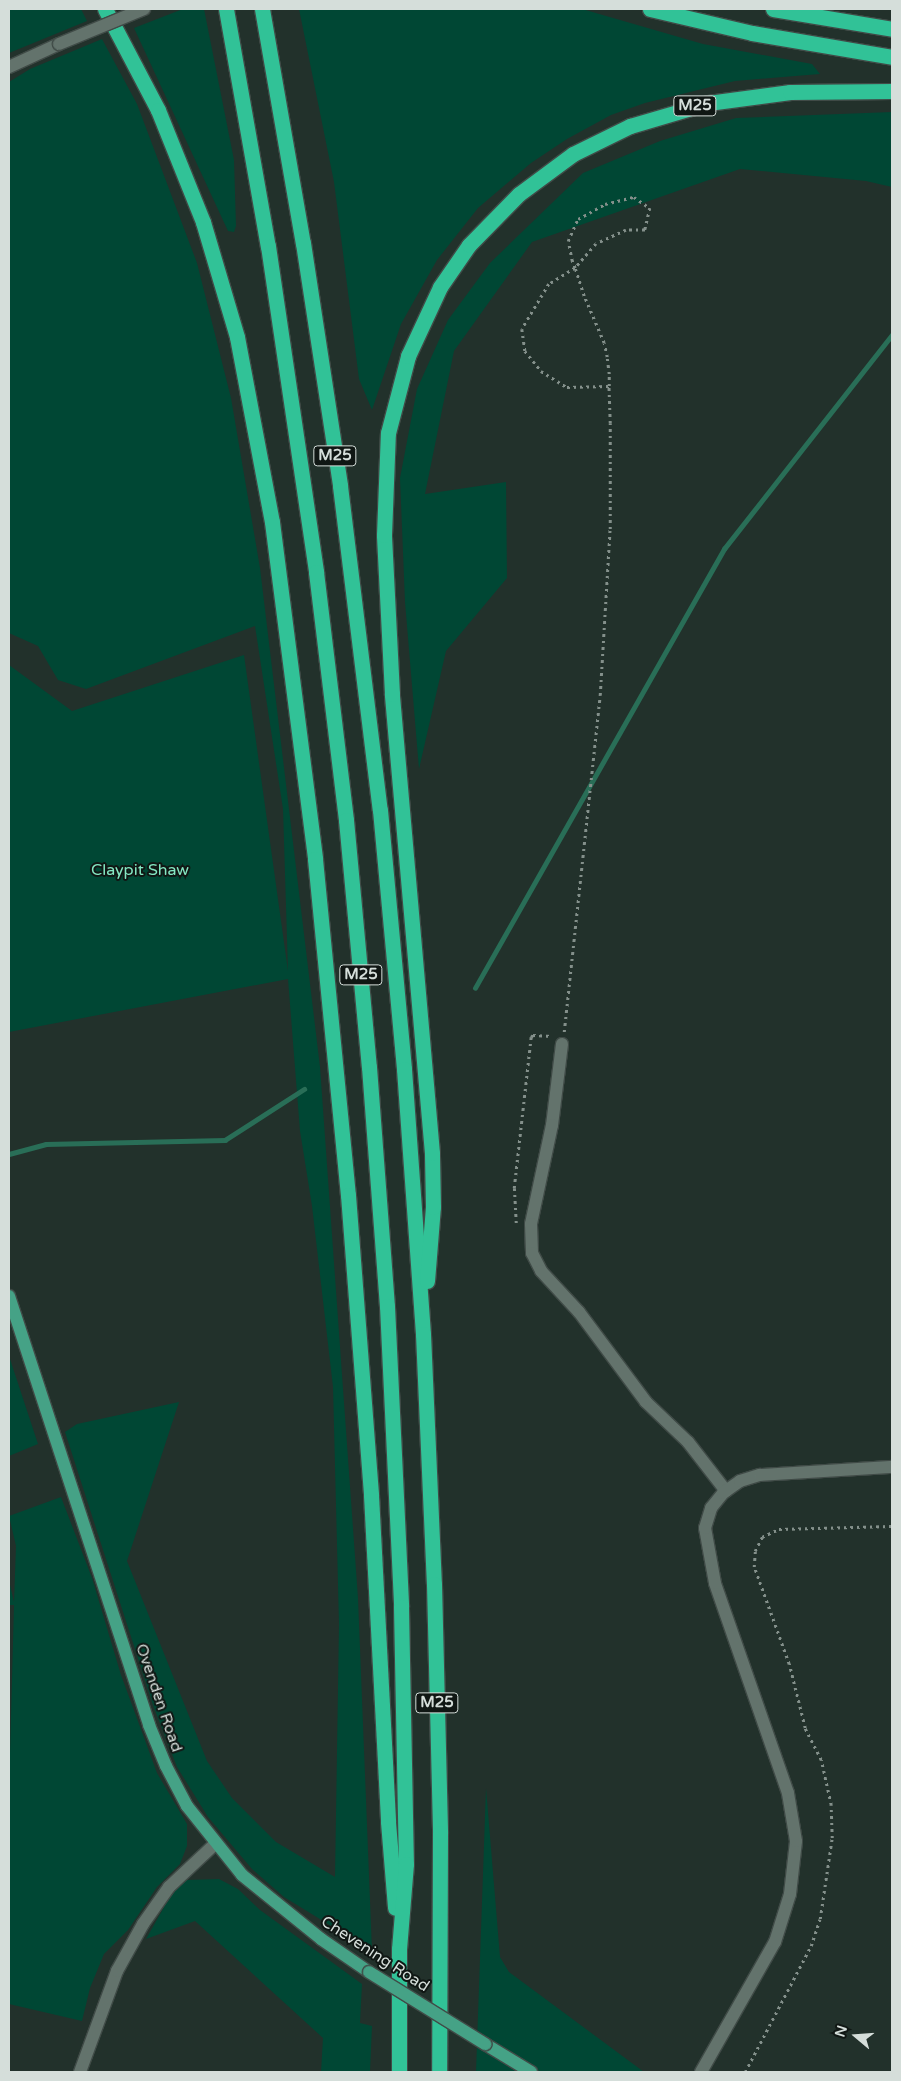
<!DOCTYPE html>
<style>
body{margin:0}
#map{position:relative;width:901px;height:2081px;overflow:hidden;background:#22312b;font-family:"Varela Round",sans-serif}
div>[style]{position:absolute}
.green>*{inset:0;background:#004734}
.stream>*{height:4.5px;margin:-2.25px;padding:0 2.25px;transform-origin:2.25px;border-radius:2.25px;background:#296e57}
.path>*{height:2.5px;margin-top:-1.25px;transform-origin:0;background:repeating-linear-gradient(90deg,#84908b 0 2.5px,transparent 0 6.5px)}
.roads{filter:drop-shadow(1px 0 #404b47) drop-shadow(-1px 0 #404b47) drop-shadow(0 1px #404b47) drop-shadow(0 -1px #404b47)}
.minor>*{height:12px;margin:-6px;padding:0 6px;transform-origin:6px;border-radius:6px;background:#63736c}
.major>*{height:12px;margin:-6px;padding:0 6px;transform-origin:6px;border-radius:6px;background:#45a286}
.highway>*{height:15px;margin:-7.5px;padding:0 7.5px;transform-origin:7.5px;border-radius:7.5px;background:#31c297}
.bridges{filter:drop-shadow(1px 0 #404b47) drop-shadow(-1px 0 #404b47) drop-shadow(0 1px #404b47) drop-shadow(0 -1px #404b47)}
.minor-bridge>*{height:12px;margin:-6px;padding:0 6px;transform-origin:6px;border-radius:6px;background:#63736c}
.major-bridge>*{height:12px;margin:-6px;padding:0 6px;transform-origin:6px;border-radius:6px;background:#45a286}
span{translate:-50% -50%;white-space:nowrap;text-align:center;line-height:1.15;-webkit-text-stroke:4px #101714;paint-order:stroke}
.shield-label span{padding:1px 4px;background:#101714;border:1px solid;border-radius:4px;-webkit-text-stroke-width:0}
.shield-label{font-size:15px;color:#d5deda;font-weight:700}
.park-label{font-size:16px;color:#84e8c3}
.street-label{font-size:16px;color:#d5deda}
.frame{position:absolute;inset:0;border:10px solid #d5deda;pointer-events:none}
.north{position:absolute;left:831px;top:2011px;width:50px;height:50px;-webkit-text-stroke:4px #101714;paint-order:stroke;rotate:288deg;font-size:14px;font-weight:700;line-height:20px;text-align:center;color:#d5deda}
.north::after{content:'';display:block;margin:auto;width:18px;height:22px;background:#d5deda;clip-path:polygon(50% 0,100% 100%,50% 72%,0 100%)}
</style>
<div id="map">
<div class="green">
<i style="clip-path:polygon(9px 9px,81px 9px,87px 21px,9px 53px)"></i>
<i style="clip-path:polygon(183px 9px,204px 9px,234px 160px,236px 226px,234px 232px,228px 231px,134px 28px)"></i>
<i style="clip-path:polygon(299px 9px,582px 9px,703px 44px,812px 64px,820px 74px,735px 81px,645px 103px,611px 115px,567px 139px,531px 163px,478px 208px,437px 260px,401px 324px,372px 410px,359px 379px,334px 182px)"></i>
<i style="clip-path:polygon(102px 39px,137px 104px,197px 263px,231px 398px,260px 568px,320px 1067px,358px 1598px,372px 1951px,284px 1897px,252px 1869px,208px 1817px,177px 1767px,154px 1708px,65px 1432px,77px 1424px,179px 1402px,127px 1561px,207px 1761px,232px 1798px,276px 1842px,335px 1877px,339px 1624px,333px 1387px,312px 1206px,300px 1131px,288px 979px,9px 1032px,9px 665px,72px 711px,244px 655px,288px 971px,283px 809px,255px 626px,86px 689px,58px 680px,38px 646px,9px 633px,9px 82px,30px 69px)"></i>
<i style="clip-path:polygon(892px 112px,892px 187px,866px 181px,740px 169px,532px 242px,454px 351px,425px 494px,506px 482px,507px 578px,446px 651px,419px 769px,405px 602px,400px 478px,417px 389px,448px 320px,490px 263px,583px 173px,660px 141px,736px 118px)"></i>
<i style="clip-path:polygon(9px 1356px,38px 1444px,9px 1456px)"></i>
<i style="clip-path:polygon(61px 1497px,92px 1578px,121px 1675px,157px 1773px,187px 1824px,187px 1846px,180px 1864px,157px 1887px,128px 1930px,104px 1954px,90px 1988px,82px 2021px,9px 2004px,9px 1791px,14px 1605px,9px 1605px,9px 1581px,14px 1602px,16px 1546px,9px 1516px)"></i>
<i style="clip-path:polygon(486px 1788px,500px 1957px,509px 1972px,644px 2072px,476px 2072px)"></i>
<i style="clip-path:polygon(219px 1879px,238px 1889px,260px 1910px,362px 1984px,360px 2023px,372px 2026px,370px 2072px,321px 2072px,323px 2038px,195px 1921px,146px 1939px,172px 1893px,186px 1880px)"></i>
</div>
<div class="stream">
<i style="left:475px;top:988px;width:505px;rotate:-60.44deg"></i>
<i style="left:724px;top:549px;width:272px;rotate:-51.9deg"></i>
<i style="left:9px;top:1154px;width:38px;rotate:-15deg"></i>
<i style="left:46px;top:1144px;width:179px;rotate:-1.3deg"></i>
<i style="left:225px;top:1140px;width:94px;rotate:-32.8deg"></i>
</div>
<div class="path">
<i style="left:564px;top:1032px;width:339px;rotate:-83.9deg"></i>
<i style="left:600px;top:695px;width:166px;rotate:-86.6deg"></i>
<i style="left:610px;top:529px;width:106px;rotate:-90deg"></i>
<i style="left:610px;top:423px;width:37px;rotate:-92deg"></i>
<i style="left:609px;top:386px;width:12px;rotate:-90deg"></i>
<i style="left:609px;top:374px;width:17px;rotate:-97deg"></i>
<i style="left:607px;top:357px;width:14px;rotate:-102deg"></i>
<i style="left:604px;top:343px;width:51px;rotate:-113.1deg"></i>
<i style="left:584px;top:296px;width:29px;rotate:-108deg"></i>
<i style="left:575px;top:268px;width:8px;rotate:-113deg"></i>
<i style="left:572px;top:261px;width:20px;rotate:-101deg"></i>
<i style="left:568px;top:241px;width:24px;rotate:-66deg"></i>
<i style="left:578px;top:219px;width:31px;rotate:-29deg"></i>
<i style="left:605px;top:204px;width:30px;rotate:-14deg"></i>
<i style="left:634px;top:197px;width:19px;rotate:35deg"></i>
<i style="left:650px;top:208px;width:23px;rotate:103deg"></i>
<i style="left:645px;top:230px;width:19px;rotate:180deg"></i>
<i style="left:626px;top:230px;width:33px;rotate:155deg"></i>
<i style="left:596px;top:244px;width:32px;rotate:131deg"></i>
<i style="left:575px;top:268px;width:31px;rotate:148deg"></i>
<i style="left:549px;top:284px;width:52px;rotate:121deg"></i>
<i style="left:522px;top:329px;width:22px;rotate:82deg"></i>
<i style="left:525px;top:351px;width:26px;rotate:51deg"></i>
<i style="left:541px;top:371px;width:31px;rotate:32deg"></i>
<i style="left:567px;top:387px;width:42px;rotate:-1.4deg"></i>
<i style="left:516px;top:1223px;width:35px;rotate:-93deg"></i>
<i style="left:514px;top:1188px;width:152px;rotate:-83.6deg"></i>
<i style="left:531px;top:1037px;width:3px;rotate:-45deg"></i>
<i style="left:533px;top:1035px;width:19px;rotate:3deg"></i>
<i style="left:745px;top:2072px;width:142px;rotate:-62.4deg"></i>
<i style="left:811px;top:1946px;width:28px;rotate:-72deg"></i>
<i style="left:820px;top:1919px;width:82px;rotate:-81.6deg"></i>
<i style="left:832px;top:1838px;width:33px;rotate:-92deg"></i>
<i style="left:831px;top:1805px;width:46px;rotate:-102.5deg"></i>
<i style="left:821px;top:1760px;width:36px;rotate:-117deg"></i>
<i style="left:805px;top:1728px;width:66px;rotate:-104deg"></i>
<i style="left:789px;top:1664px;width:103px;rotate:-109.8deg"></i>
<i style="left:754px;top:1567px;width:16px;rotate:-86deg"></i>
<i style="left:755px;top:1551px;width:16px;rotate:-63deg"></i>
<i style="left:762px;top:1537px;width:19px;rotate:-25deg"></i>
<i style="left:779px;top:1529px;width:113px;rotate:-1.5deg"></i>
</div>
<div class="roads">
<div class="minor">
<i style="left:9px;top:67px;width:55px;rotate:-24.7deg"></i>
<i style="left:562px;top:1044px;width:82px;rotate:97deg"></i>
<i style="left:552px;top:1125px;width:101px;rotate:102deg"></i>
<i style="left:531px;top:1224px;width:29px;rotate:88deg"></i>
<i style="left:532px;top:1253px;width:20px;rotate:63deg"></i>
<i style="left:541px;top:1271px;width:56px;rotate:47.2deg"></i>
<i style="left:579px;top:1312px;width:112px;rotate:53.3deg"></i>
<i style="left:646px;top:1402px;width:58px;rotate:43.6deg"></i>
<i style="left:688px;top:1442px;width:62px;rotate:52.2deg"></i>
<i style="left:80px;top:2072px;width:108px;rotate:-69.9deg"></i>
<i style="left:117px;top:1971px;width:54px;rotate:-61deg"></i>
<i style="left:143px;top:1924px;width:45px;rotate:-54.9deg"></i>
<i style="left:169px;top:1887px;width:63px;rotate:-43.1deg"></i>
<i style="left:701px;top:2072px;width:150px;rotate:-60.4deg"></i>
<i style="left:775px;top:1942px;width:50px;rotate:-72.6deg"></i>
<i style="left:790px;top:1894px;width:53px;rotate:-83.5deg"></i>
<i style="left:796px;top:1841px;width:49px;rotate:-99.5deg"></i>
<i style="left:788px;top:1793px;width:222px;rotate:-109.2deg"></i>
<i style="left:715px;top:1583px;width:56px;rotate:-100.3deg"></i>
<i style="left:705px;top:1528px;width:21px;rotate:-73deg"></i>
<i style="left:711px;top:1508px;width:19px;rotate:-51deg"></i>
<i style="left:723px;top:1493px;width:21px;rotate:-35deg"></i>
<i style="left:740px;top:1481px;width:21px;rotate:-17deg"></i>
<i style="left:760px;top:1475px;width:132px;rotate:-3.5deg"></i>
</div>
<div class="major">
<i style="left:9px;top:1296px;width:451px;rotate:71.9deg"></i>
<i style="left:149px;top:1725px;width:44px;rotate:67.5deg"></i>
<i style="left:166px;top:1766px;width:45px;rotate:62.3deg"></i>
<i style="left:187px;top:1806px;width:88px;rotate:51.4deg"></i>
<i style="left:242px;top:1875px;width:102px;rotate:39deg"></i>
<i style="left:321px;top:1939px;width:58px;rotate:34.5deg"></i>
<i style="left:485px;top:2044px;width:54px;rotate:31.3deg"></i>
</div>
<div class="highway">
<i style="left:105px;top:9px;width:114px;rotate:62.3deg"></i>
<i style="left:158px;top:110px;width:121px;rotate:68.1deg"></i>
<i style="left:203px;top:222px;width:120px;rotate:73.5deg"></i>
<i style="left:237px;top:337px;width:188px;rotate:79.3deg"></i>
<i style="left:272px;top:522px;width:340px;rotate:82.7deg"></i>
<i style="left:315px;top:859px;width:338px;rotate:84.4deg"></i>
<i style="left:348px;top:1195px;width:301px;rotate:85.6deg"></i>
<i style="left:371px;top:1495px;width:327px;rotate:87deg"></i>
<i style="left:388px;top:1822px;width:86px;rotate:85.3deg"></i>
<i style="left:226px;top:9px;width:241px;rotate:80deg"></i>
<i style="left:268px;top:246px;width:330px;rotate:81.6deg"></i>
<i style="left:316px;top:572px;width:250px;rotate:83.1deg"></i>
<i style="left:346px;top:820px;width:248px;rotate:84.7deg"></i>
<i style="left:369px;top:1067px;width:240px;rotate:85.7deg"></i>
<i style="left:387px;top:1306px;width:301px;rotate:87.3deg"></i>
<i style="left:401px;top:1607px;width:257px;rotate:88.9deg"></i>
<i style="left:406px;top:1864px;width:85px;rotate:94.7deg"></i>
<i style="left:399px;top:1949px;width:123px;rotate:90deg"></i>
<i style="left:262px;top:9px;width:238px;rotate:80.1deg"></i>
<i style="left:303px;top:243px;width:246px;rotate:81.3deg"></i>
<i style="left:340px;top:486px;width:326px;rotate:83deg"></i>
<i style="left:380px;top:810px;width:260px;rotate:84.7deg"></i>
<i style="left:404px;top:1069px;width:266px;rotate:85.9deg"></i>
<i style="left:423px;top:1334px;width:250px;rotate:87.5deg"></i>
<i style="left:434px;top:1584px;width:249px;rotate:88.6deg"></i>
<i style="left:440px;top:1833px;width:239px;rotate:90.2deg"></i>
<i style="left:650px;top:9px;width:105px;rotate:13.2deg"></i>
<i style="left:752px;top:33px;width:142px;rotate:9.7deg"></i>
<i style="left:773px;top:9px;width:121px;rotate:9.5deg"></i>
<i style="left:427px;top:1281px;width:74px;rotate:-85.4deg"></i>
<i style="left:433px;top:1207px;width:54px;rotate:-91.1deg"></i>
<i style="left:432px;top:1153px;width:461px;rotate:-95deg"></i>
<i style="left:392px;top:694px;width:159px;rotate:-92.9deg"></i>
<i style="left:384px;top:535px;width:102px;rotate:-87.8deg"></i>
<i style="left:388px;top:433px;width:80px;rotate:-75.4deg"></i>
<i style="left:408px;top:356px;width:76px;rotate:-65.1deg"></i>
<i style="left:440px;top:287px;width:51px;rotate:-55.4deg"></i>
<i style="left:469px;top:245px;width:71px;rotate:-45.6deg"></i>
<i style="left:519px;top:194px;width:67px;rotate:-36.5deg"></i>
<i style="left:573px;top:154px;width:64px;rotate:-26.2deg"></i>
<i style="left:630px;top:126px;width:81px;rotate:-16.4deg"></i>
<i style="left:708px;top:103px;width:83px;rotate:-7.6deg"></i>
<i style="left:790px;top:92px;width:102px;rotate:-0.6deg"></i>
</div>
</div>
<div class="bridges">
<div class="minor-bridge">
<i style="left:59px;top:44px;width:92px;rotate:-22.4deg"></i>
</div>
<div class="major-bridge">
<i style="left:369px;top:1972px;width:137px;rotate:31.8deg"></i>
</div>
</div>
<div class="shield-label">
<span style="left:695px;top:106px">M25</span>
<span style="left:335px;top:456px">M25</span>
<span style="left:361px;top:975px">M25</span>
<span style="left:437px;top:1703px">M25</span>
</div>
<div class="park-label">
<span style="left:140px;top:870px">Claypit Shaw</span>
</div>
<div class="street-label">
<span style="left:159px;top:1698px;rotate:71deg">Ovenden Road</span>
<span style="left:375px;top:1954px;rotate:33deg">Chevening Road</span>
</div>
<div class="frame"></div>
<div class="north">N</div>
</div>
